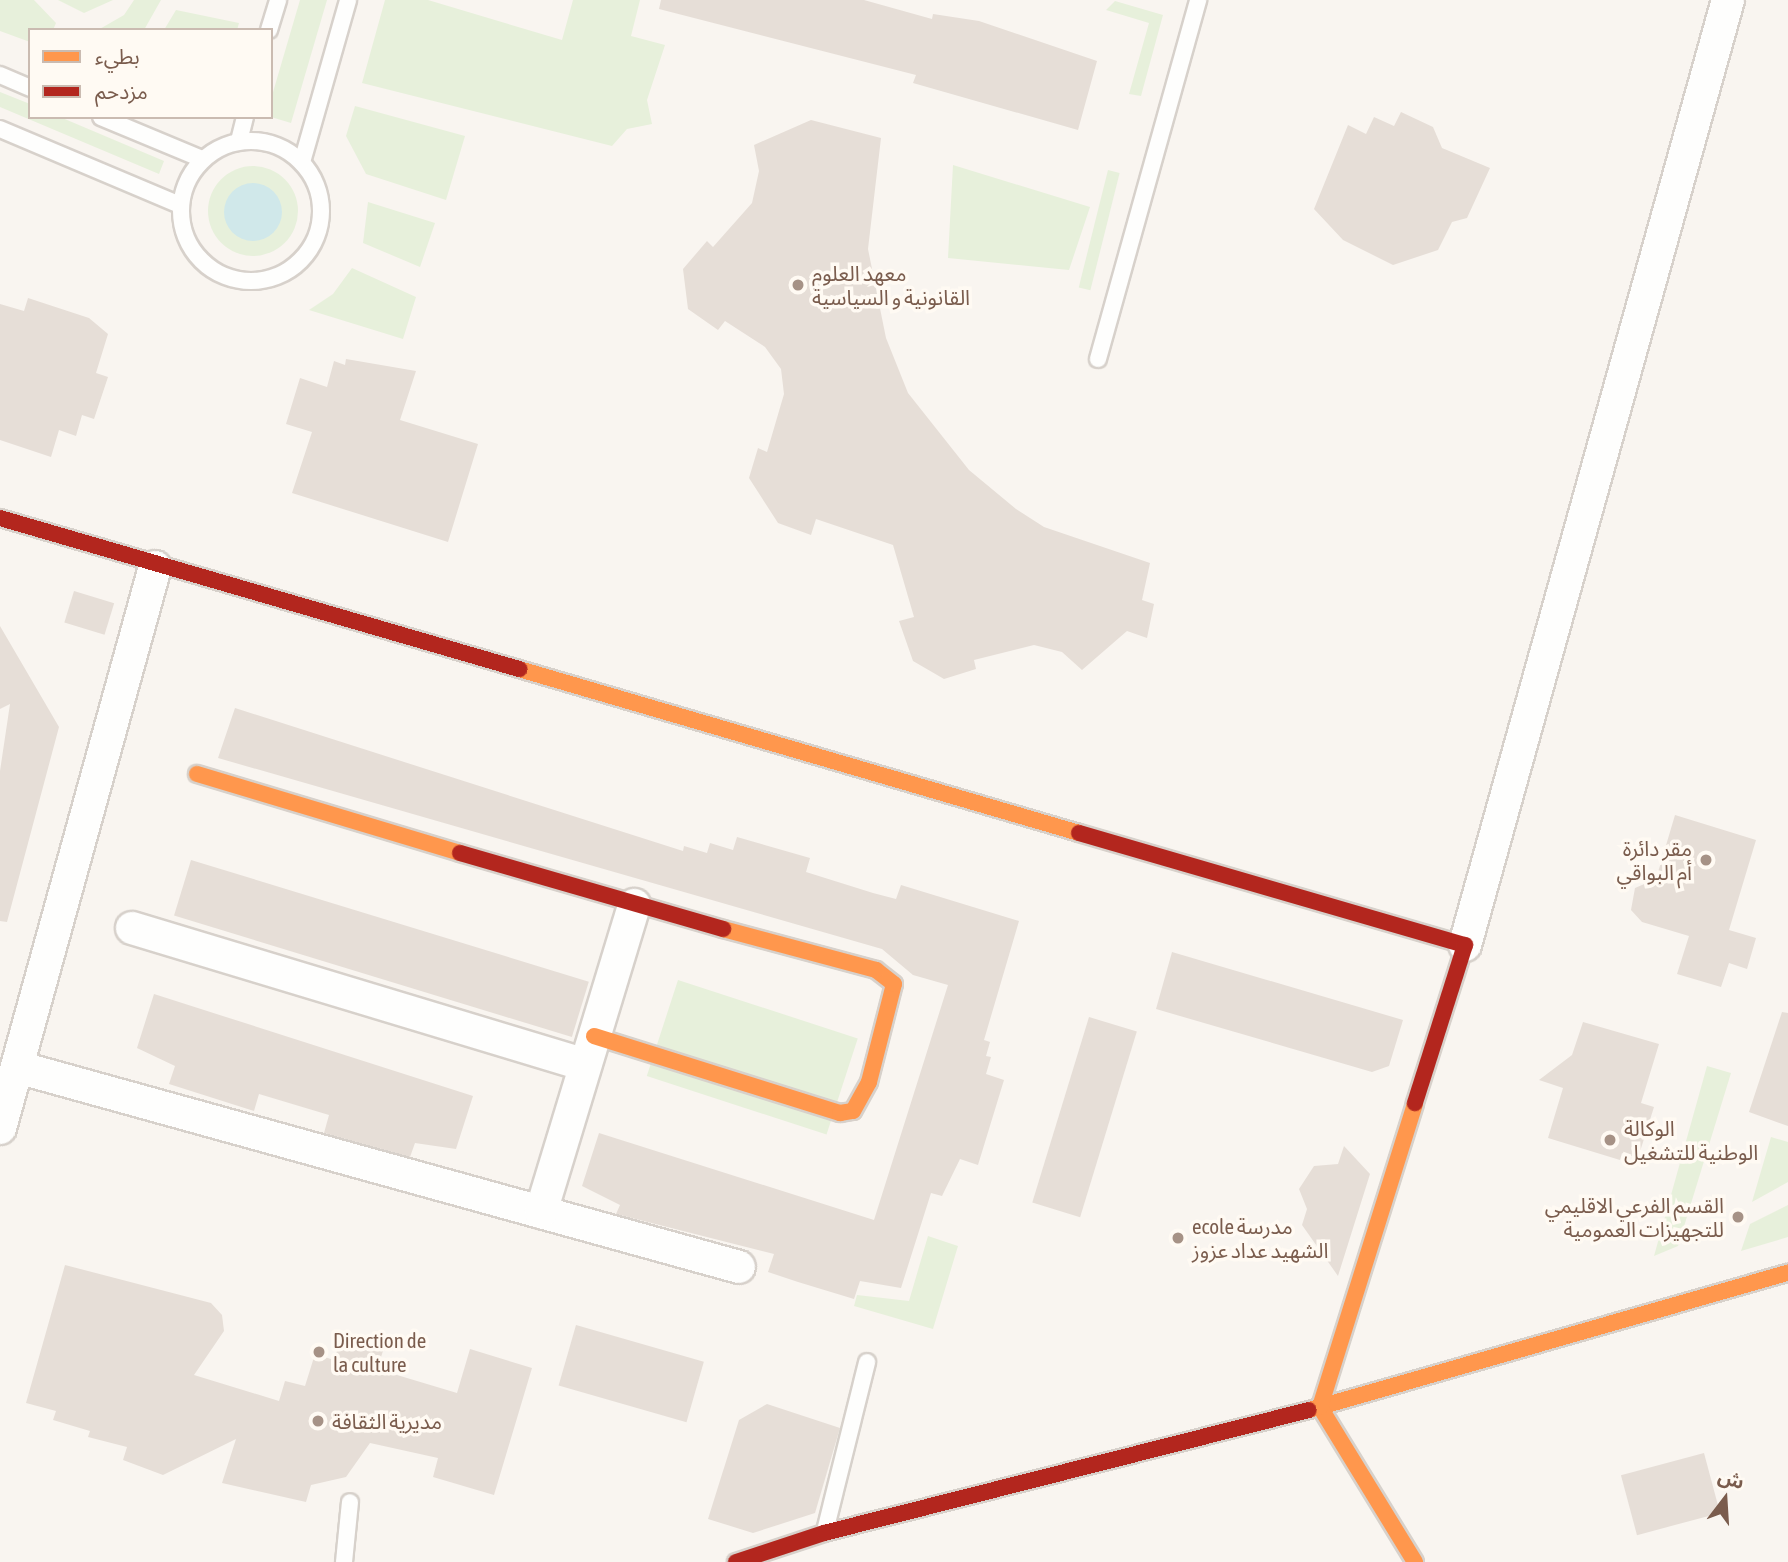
<!DOCTYPE html>
<meta charset="utf-8">
<style>
body{margin:0}
#map{position:relative;width:1788px;height:1562px;overflow:hidden;background:#f9f5f0;font-family:"Asap Condensed","Noto Sans Arabic",sans-serif}
div>[style]{position:absolute}
.green>*{inset:0;background:#e7f0db;transform-origin:0 0}
.round{border-radius:50%}
.water>*{inset:0;background:#d0e8ea}
.building>*{inset:0;background:#e6ded7;transform-origin:0 0}
.roads{filter:drop-shadow(2px 0 #d7d1cb) drop-shadow(-2px 0 #d7d1cb) drop-shadow(0 2px #d7d1cb) drop-shadow(0 -2px #d7d1cb)}
.lane>*{height:16px;margin:-8px;padding:0 8px;transform-origin:8px;border-radius:8px;background:#fefefd}
.lane>.ring{margin:-8px;padding:0;box-sizing:content-box;background:none;border:16px solid #fefefd;border-radius:50%}
.street>*{height:32px;margin:-16px;padding:0 16px;transform-origin:16px;border-radius:16px;background:#fefefd}
.slow>*{height:16px;margin:-8px;padding:0 8px;transform-origin:8px;border-radius:8px;background:#ff974d}
.jam>*{height:16px;margin:-8px;padding:0 8px;transform-origin:8px;border-radius:8px;background:#b3261e}
.dots>*{width:19px;height:19px;translate:-50% -50%;box-sizing:border-box;border:4px solid #fffaf3;border-radius:50%}
span{translate:-50% -50%;white-space:nowrap;text-align:center;line-height:1.15;-webkit-text-stroke:7px #fffaf3;paint-order:stroke}
.poi-label{font-size:21px;color:#7a5c4d}
.left{translate:0 -50%;text-align:left}
.right{translate:-100% -50%;text-align:right}
.legend{position:absolute;left:28px;top:28px;width:245px;height:91px;box-sizing:border-box;background:#fffaf3;border:2px solid #cabbb1;margin:0;padding:9px 12px;list-style:none;font-size:21px;color:#7a5c4d}
.legend li{display:flex;align-items:center;gap:14px;height:35px}
.legend b{width:35px;border:2px solid #cabbb1}
.north{position:absolute;left:1690px;top:1464px;width:70px;height:70px;-webkit-text-stroke:5px #fffaf3;paint-order:stroke;rotate:17deg;font-size:19px;font-weight:700;line-height:28px;text-align:center;color:#7a5c4d}
.north::after{content:'';display:block;margin:auto;width:24px;height:32px;background:#7a5c4d;clip-path:polygon(50% 0,100% 100%,50% 72%,0 100%)}
</style>
<div id="map">
<div class="green">
<i style="clip-path:polygon(0 0,34px 0,56px 23px,53px 30px,30px 30px,30px 42px,0 31px)"></i>
<i style="clip-path:polygon(58px 0,113px 0,84px 13px)"></i>
<i style="clip-path:polygon(134px 0,161px 0,144px 30px,98px 30px,124px 15px)"></i>
<i style="clip-path:polygon(300px 0,327px 0,291px 123px,271px 117px,271px 99px)"></i>
<i style="clip-path:polygon(385px 0,428px 0,562px 40px,573px 0,640px 0,631px 36px,665px 45px,647px 100px,652px 124px,627px 129px,612px 146px,362px 83px)"></i>
<i style="clip-path:polygon(1115px 1px,1163px 15px,1141px 96px,1129px 94px,1149px 23px,1106px 10px)"></i>
<i style="clip-path:polygon(176px 10px,239px 23px,237px 30px,164px 30px)"></i>
<i style="clip-path:polygon(0 92px,30px 104px,30px 117px,60px 117px,164px 161px,159px 174px,0 107px)"></i>
<i style="clip-path:polygon(355px 106px,465px 136px,446px 200px,366px 174px,346px 136px)"></i>
<i style="clip-path:polygon(953px 165px,1090px 207px,1069px 270px,948px 258px)"></i>
<i class="round" style="left:208px;top:166px;width:90px;height:90px"></i>
<i style="left:1108px;top:170px;width:12px;height:121px;rotate:14deg"></i>
<i style="clip-path:polygon(368px 202px,435px 223px,420px 267px,363px 243px)"></i>
<i style="clip-path:polygon(352px 268px,416px 297px,403px 339px,309px 310px,333px 294px)"></i>
<i style="left:678px;top:980px;width:189px;height:101px;rotate:18deg"></i>
<i style="clip-path:polygon(1707px 1066px,1731px 1073px,1678px 1246px,1654px 1256px)"></i>
<i style="clip-path:polygon(1771px 1137px,1788px 1142px,1788px 1182px,1752px 1202px)"></i>
<i style="clip-path:polygon(1788px 1205px,1788px 1237px,1741px 1251px,1750px 1224px)"></i>
<i style="clip-path:polygon(928px 1236px,958px 1246px,933px 1329px,854px 1306px,857px 1295px,909px 1301px)"></i>
</div>
<div class="water">
<i class="round" style="left:224px;top:183px;width:58px;height:58px"></i>
</div>
<div class="building">
<i style="clip-path:polygon(661px 0,864px 0,932px 19px,933px 14px,979px 21px,1097px 61px,1078px 130px,913px 83px,916px 75px,659px 9px)"></i>
<i style="clip-path:polygon(1401px 112px,1433px 127px,1442px 148px,1490px 168px,1467px 218px,1452px 222px,1438px 250px,1393px 265px,1343px 240px,1314px 209px,1348px 125px,1366px 134px,1374px 117px,1394px 126px)"></i>
<i style="clip-path:polygon(811px 120px,881px 138px,868px 249px,886px 338px,908px 393px,969px 470px,1016px 509px,1044px 527px,1150px 563px,1142px 600px,1154px 604px,1147px 638px,1127px 631px,1082px 670px,1062px 652px,1034px 645px,974px 660px,976px 669px,944px 679px,913px 661px,899px 621px,914px 617px,893px 545px,816px 519px,811px 535px,778px 523px,749px 478px,758px 448px,767px 452px,784px 394px,781px 369px,765px 347px,725px 321px,718px 330px,688px 309px,683px 269px,707px 241px,713px 247px,752px 203px,759px 171px,754px 145px)"></i>
<i style="clip-path:polygon(28px 298px,89px 318px,108px 334px,96px 373px,108px 377px,94px 419px,82px 415px,76px 436px,59px 430px,51px 457px,0 440px,0 304px,24px 311px)"></i>
<i style="clip-path:polygon(346px 359px,416px 371px,400px 420px,478px 444px,448px 542px,292px 493px,312px 432px,286px 424px,300px 378px,327px 387px,334px 361px,345px 365px)"></i>
<i style="left:74px;top:591px;width:42px;height:33px;rotate:17deg"></i>
<i style="clip-path:polygon(0 626px,59px 727px,7px 922px,0 921px,0 771px,10px 704px,0 709px)"></i>
<i style="clip-path:polygon(235px 708px,683px 851px,684px 846px,707px 853px,710px 843px,733px 850px,737px 837px,810px 858px,806px 872px,873px 893px,896px 899px,901px 885px,1019px 921px,984px 1040px,990px 1042px,986px 1056px,991px 1057px,986px 1074px,1004px 1080px,978px 1165px,960px 1159px,942px 1196px,931px 1193px,901px 1288px,860px 1281px,854px 1299px,798px 1282px,768px 1272px,774px 1254px,616px 1214px,620px 1205px,582px 1186px,599px 1133px,874px 1220px,948px 985px,913px 975px,882px 949px,218px 758px)"></i>
<i style="clip-path:polygon(1675px 815px,1756px 840px,1729px 930px,1756px 938px,1747px 969px,1729px 963px,1721px 987px,1677px 974px,1689px 936px,1642px 922px,1631px 910px,1635px 888px,1656px 879px)"></i>
<i style="left:191px;top:860px;width:416px;height:58px;rotate:17deg"></i>
<i style="clip-path:polygon(1172px 952px,1403px 1020px,1389px 1066px,1372px 1072px,1156px 1009px)"></i>
<i style="clip-path:polygon(154px 994px,473px 1096px,456px 1149px,415px 1143px,410px 1157px,324px 1133px,329px 1115px,259px 1094px,254px 1111px,169px 1084px,175px 1066px,137px 1048px)"></i>
<i style="clip-path:polygon(1782px 1012px,1788px 1013px,1788px 1126px,1749px 1112px)"></i>
<i style="left:1089px;top:1017px;width:50px;height:194px;rotate:17deg"></i>
<i style="clip-path:polygon(1583px 1022px,1659px 1044px,1641px 1103px,1654px 1107px,1638px 1158px,1622px 1153px,1620px 1160px,1548px 1138px,1563px 1088px,1539px 1080px,1572px 1055px)"></i>
<i style="clip-path:polygon(1344px 1146px,1370px 1174px,1338px 1276px,1302px 1225px,1307px 1209px,1299px 1189px,1314px 1166px,1338px 1164px)"></i>
<i style="clip-path:polygon(65px 1265px,211px 1303px,222px 1315px,224px 1331px,194px 1375px,279px 1401px,285px 1381px,305px 1386px,315px 1354px,334px 1360px,341px 1338px,383px 1351px,377px 1369px,457px 1393px,470px 1349px,532px 1368px,494px 1495px,433px 1477px,438px 1458px,370px 1443px,346px 1477px,311px 1485px,306px 1502px,222px 1483px,236px 1439px,163px 1475px,123px 1460px,127px 1447px,88px 1437px,90px 1431px,53px 1420px,56px 1411px,26px 1403px)"></i>
<i style="left:576px;top:1325px;width:133px;height:63px;rotate:16deg"></i>
<i style="clip-path:polygon(767px 1404px,840px 1428px,815px 1513px,753px 1533px,708px 1519px,739px 1420px)"></i>
<i style="left:1704px;top:1453px;width:62px;height:86px;rotate:75deg"></i>
</div>
<div class="roads">
<div class="lane">
<i style="left:269px;top:30px;width:31px;rotate:-73deg"></i>
<i style="left:0;top:75px;width:33px;rotate:23deg"></i>
<i style="left:101px;top:117px;width:109px;rotate:22.6deg"></i>
<i style="left:0;top:129px;width:195px;rotate:22.9deg"></i>
<i class="ring" style="left:181px;top:141px;width:124px;height:124px"></i>
<i style="left:239px;top:141px;width:25px;rotate:-76deg"></i>
<i style="left:302px;top:162px;width:168px;rotate:-74.1deg"></i>
<i style="left:1098px;top:359px;width:373px;rotate:-74.4deg"></i>
<i style="left:825px;top:1531px;width:174px;rotate:-76deg"></i>
<i style="left:344px;top:1562px;width:60px;rotate:-84.3deg"></i>
</div>
<div class="street">
<i style="left:132px;top:928px;width:473px;rotate:16.8deg"></i>
<i style="left:1465px;top:945px;width:981px;rotate:-74.45deg"></i>
<i style="left:17px;top:1067px;width:749px;rotate:15.48deg"></i>
<i style="left:0;top:1128px;width:582px;rotate:-74.55deg"></i>
<i style="left:541px;top:1212px;width:321px;rotate:-73.1deg"></i>
</div>
<div class="slow">
<i style="left:519px;top:669px;width:584px;rotate:16.32deg"></i>
<i style="left:197px;top:774px;width:275px;rotate:16.7deg"></i>
<i style="left:594px;top:1036px;width:258px;rotate:17.4deg"></i>
<i style="left:840px;top:1113px;width:13px;rotate:-9deg"></i>
<i style="left:853px;top:1111px;width:33px;rotate:-61deg"></i>
<i style="left:869px;top:1082px;width:101px;rotate:-75.7deg"></i>
<i style="left:894px;top:984px;width:23px;rotate:-142deg"></i>
<i style="left:876px;top:970px;width:158px;rotate:-165deg"></i>
<i style="left:1309px;top:1410px;width:498px;rotate:-16deg"></i>
<i style="left:1415px;top:1562px;width:182px;rotate:-121.5deg"></i>
<i style="left:1320px;top:1407px;width:318px;rotate:-72.6deg"></i>
</div>
<div class="jam">
<i style="left:0;top:518px;width:541px;rotate:16.22deg"></i>
<i style="left:1079px;top:833px;width:402px;rotate:16.2deg"></i>
<i style="left:1465px;top:945px;width:166px;rotate:107.6deg"></i>
<i style="left:460px;top:853px;width:274px;rotate:16.1deg"></i>
<i style="left:736px;top:1562px;width:93px;rotate:-18.2deg"></i>
<i style="left:824px;top:1533px;width:500px;rotate:-14.23deg"></i>
</div>
</div>
<div class="dots">
<i style="left:798px;top:285px;background:#a69286"></i>
<i style="left:1706px;top:860px;background:#a69286"></i>
<i style="left:1610px;top:1140px;background:#a69286"></i>
<i style="left:1738px;top:1217px;background:#a69286"></i>
<i style="left:1178px;top:1238px;background:#a69286"></i>
<i style="left:319px;top:1352px;background:#a69286"></i>
<i style="left:318px;top:1421px;background:#a69286"></i>
</div>
<div class="poi-label">
<span class="left" style="left:812px;top:285px">معهد العلوم<br>القانونية و السياسية</span>
<span class="right" style="left:1692px;top:860px">مقر دائرة<br>أم البواقي</span>
<span class="left" style="left:1624px;top:1140px">الوكالة<br>الوطنية للتشغيل</span>
<span class="right" style="left:1724px;top:1217px">القسم الفرعي الاقليمي<br>للتجهيزات العمومية</span>
<span class="left" style="left:1192px;top:1238px">ecole مدرسة<br>الشهيد عداد عزوز</span>
<span class="left" style="left:333px;top:1352px">Direction de<br>la culture</span>
<span class="left" style="left:332px;top:1421px">مديرية الثقافة</span>
</div>
<ul class="legend">
<li><b style="height:9px;background:#ff974d"></b>بطيء</li>
<li><b style="height:9px;background:#b3261e"></b>مزدحم</li>
</ul>
<div class="north">ش</div>
</div>
